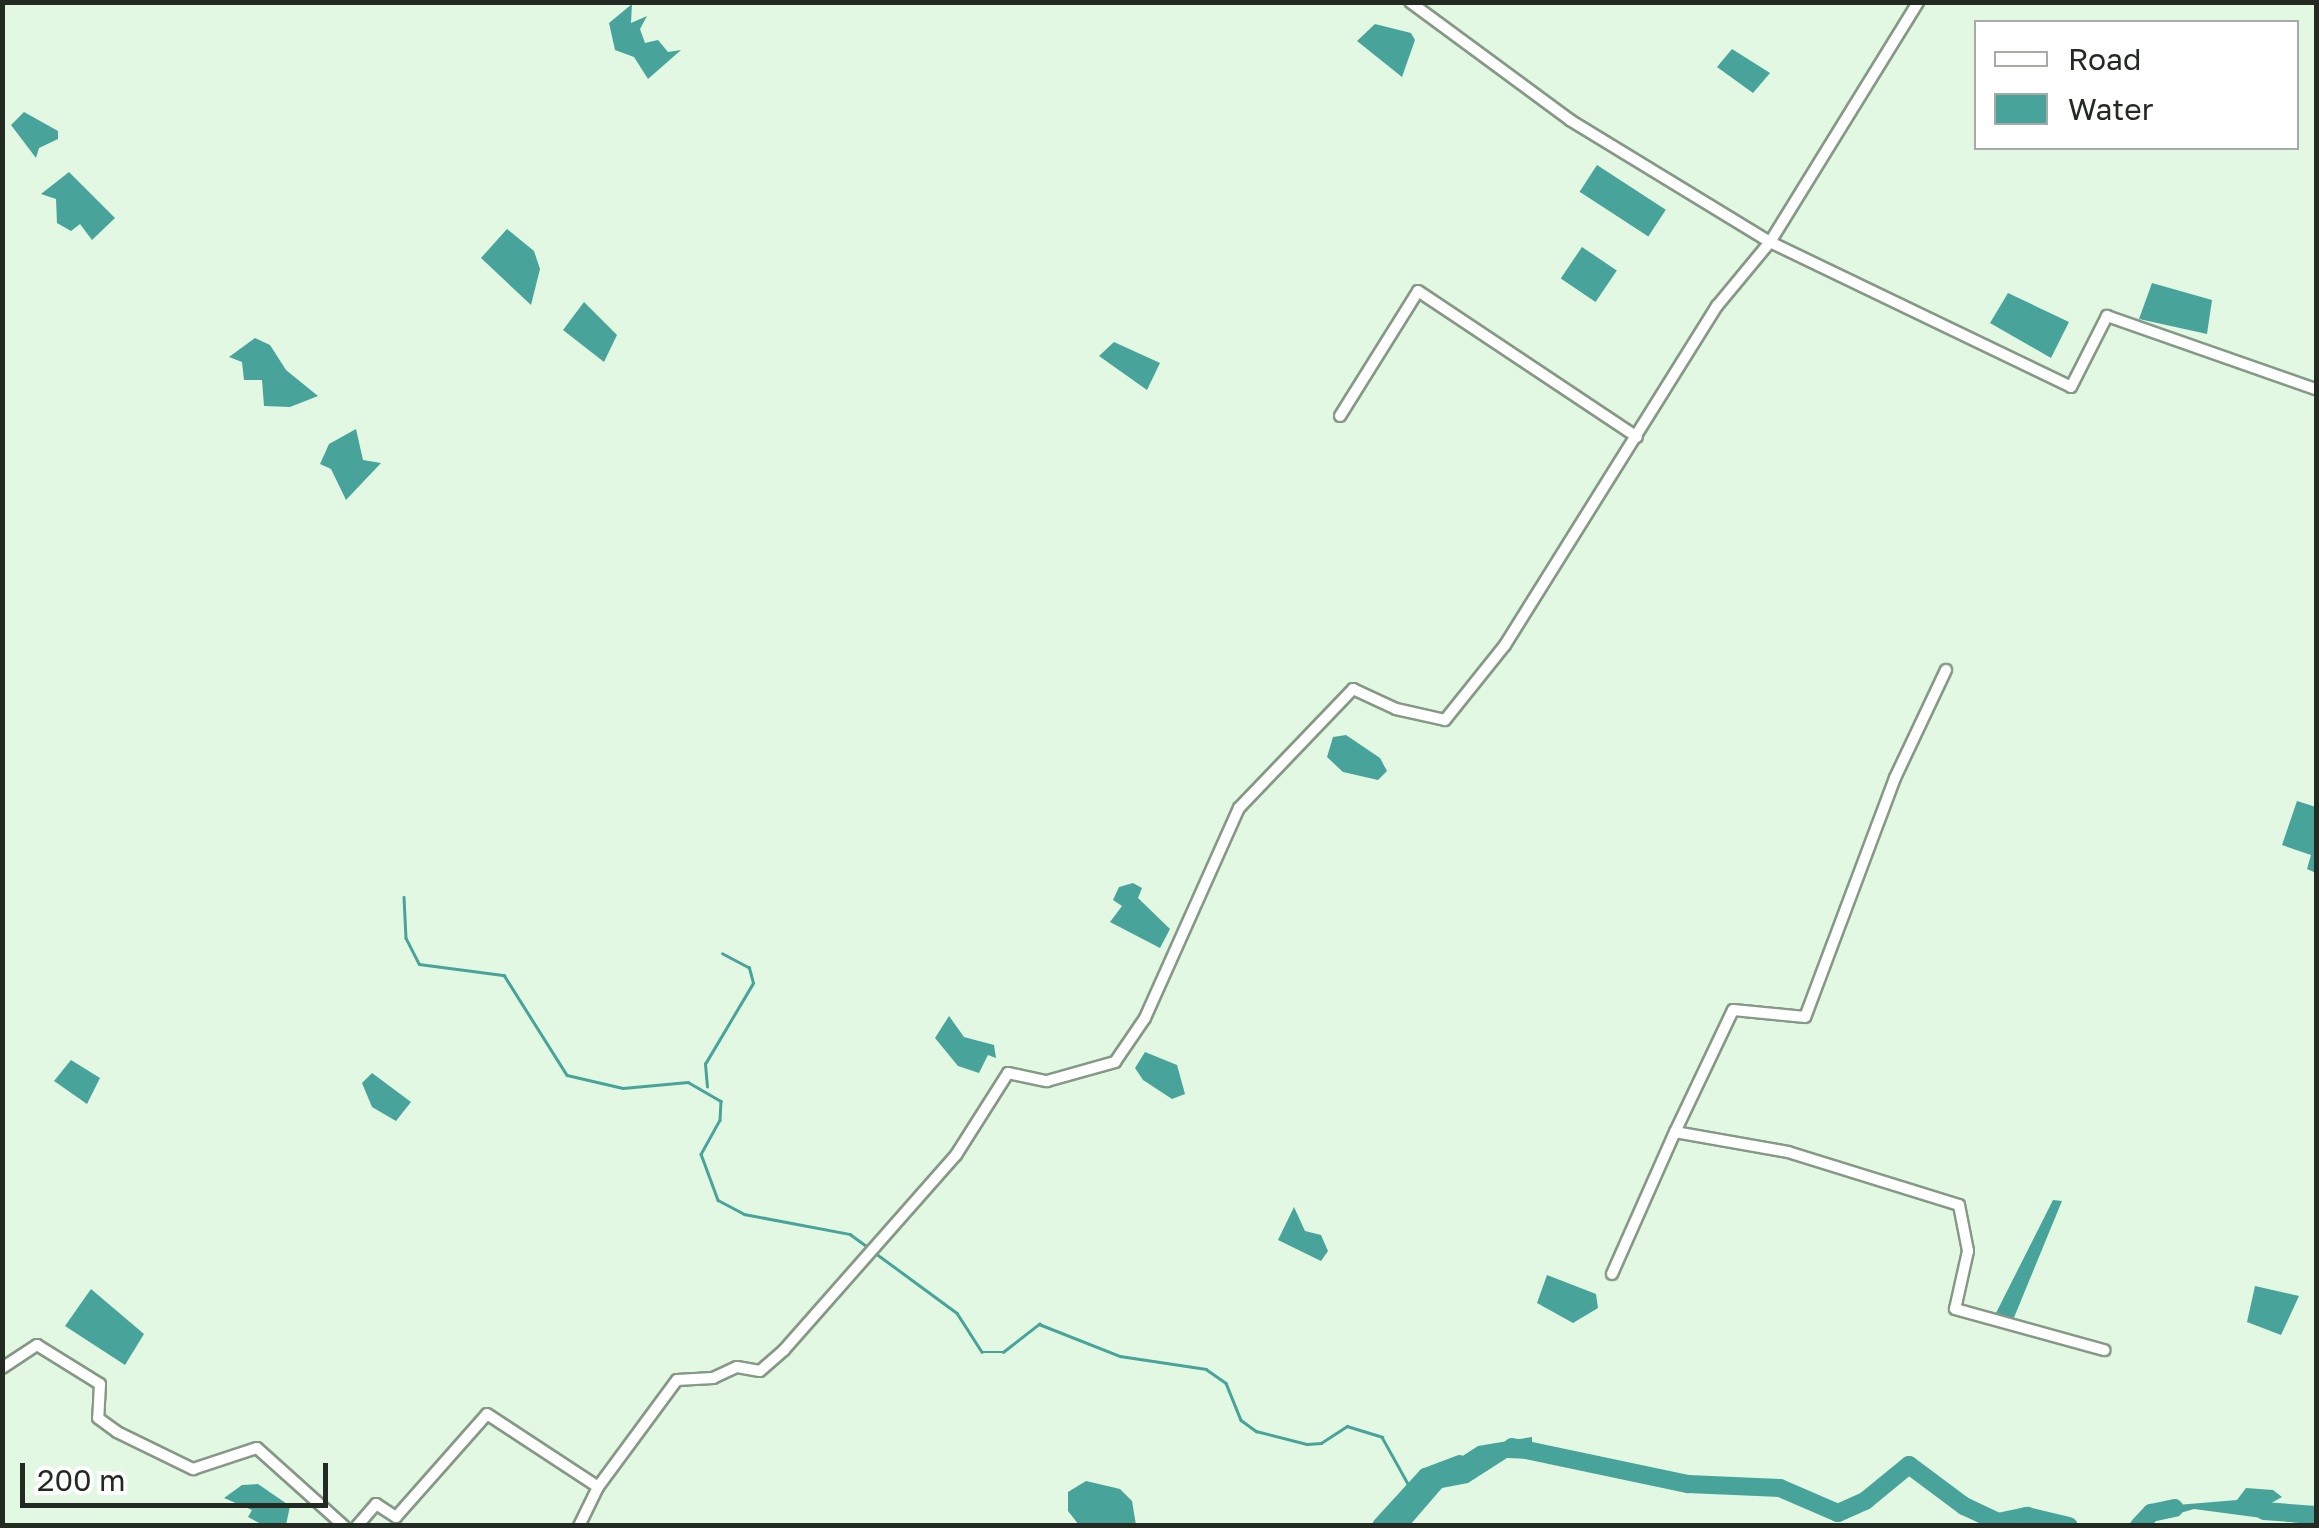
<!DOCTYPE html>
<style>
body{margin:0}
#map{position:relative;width:2319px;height:1528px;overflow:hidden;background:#e2f8e3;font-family:"Golos Text",sans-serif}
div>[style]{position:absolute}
.water>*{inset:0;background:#48a49b;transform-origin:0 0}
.stream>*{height:2.5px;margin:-1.25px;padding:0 1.25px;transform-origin:1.25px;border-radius:1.25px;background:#48a49b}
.river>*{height:18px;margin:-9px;padding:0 9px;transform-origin:9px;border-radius:9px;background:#48a49b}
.roads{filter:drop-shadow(2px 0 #859986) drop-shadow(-2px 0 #859986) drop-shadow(0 2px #859986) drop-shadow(0 -2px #859986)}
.minor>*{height:10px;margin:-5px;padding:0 5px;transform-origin:5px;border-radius:5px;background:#fff}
span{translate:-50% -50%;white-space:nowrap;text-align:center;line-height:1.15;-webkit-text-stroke:9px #fff;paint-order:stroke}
.frame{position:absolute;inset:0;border:5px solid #222a22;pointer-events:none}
.legend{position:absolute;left:1974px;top:20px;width:325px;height:130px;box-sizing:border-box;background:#fff;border:2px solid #a7aaa7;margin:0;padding:12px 18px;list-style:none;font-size:30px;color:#222a22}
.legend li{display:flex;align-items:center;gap:20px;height:50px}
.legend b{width:50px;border:2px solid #a7aaa7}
.scale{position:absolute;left:20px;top:1463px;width:308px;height:45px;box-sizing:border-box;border:5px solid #222a22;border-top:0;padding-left:12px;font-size:30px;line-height:35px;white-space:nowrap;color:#222a22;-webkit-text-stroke:8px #fff;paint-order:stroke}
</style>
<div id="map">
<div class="water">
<i style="clip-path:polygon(632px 4px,631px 23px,647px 16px,640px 29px,645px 43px,658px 40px,668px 52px,681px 50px,648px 79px,634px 57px,615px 50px,609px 23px)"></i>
<i style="clip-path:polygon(1375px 24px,1411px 33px,1415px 40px,1402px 77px,1357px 41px)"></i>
<i style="clip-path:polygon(1732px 49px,1770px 73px,1753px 93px,1717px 67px)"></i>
<i style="clip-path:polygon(24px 112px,58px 131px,58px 139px,39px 148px,36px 158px,11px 125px)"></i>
<i style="left:1597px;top:165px;width:82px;height:32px;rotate:33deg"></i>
<i style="clip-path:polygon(69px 172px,115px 218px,92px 240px,80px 224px,71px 231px,57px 223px,56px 199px,41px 194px)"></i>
<i style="clip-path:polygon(507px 229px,534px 251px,540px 269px,531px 305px,481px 258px)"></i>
<i style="left:1582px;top:247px;width:42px;height:38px;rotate:34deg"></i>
<i style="clip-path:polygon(2152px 283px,2212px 300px,2207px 334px,2139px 319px)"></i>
<i style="clip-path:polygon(2008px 293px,2069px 322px,2051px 358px,1990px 323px)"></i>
<i style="clip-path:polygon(584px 302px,617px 335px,604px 362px,563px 330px)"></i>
<i style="clip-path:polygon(255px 338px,270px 345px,286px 370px,318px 396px,290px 407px,264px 406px,262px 380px,244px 380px,242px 362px,229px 357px)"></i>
<i style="clip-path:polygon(1114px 342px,1160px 363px,1147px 390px,1099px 356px)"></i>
<i style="clip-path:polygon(356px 429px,363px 460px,381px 463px,346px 500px,331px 469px,320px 464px,329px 444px)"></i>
<i style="clip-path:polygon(1346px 735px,1380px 758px,1387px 771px,1378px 780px,1343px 772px,1327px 757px,1333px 737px)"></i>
<i style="clip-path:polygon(2297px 801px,2316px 807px,2316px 873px,2307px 869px,2311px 855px,2282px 845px)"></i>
<i style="clip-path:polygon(1133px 883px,1142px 888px,1138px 898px,1170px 929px,1160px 948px,1110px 922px,1122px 906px,1113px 900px,1119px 887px)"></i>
<i style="clip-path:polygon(949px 1016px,964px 1037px,994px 1045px,996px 1058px,988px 1055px,979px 1073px,958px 1066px,935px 1038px)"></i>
<i style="clip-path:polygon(1145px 1052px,1177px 1065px,1185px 1094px,1172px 1099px,1143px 1080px,1135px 1068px)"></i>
<i style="clip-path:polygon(71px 1060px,100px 1078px,87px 1104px,54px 1081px)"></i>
<i style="clip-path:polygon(372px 1073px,411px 1102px,396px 1121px,372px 1107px,362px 1083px)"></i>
<i style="clip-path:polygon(2053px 1200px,2062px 1201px,2013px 1320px,1995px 1315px)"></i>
<i style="clip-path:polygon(1294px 1207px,1305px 1231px,1321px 1235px,1328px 1251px,1321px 1261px,1278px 1240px)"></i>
<i style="clip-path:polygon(1547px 1275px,1596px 1294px,1598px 1308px,1573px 1323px,1537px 1303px)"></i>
<i style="clip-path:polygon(2255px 1286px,2299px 1296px,2281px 1335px,2247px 1322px)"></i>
<i style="clip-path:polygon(91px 1289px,144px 1334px,125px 1365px,65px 1326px)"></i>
<i style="clip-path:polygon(1532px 1437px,1532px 1459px,1507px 1458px,1468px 1483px,1442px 1488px,1410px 1525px,1375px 1525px,1424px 1481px,1478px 1446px)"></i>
<i style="clip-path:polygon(1086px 1481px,1120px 1489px,1132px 1501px,1136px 1525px,1079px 1525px,1068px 1511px,1068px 1492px)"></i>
<i style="clip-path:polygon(258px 1484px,290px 1506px,286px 1525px,263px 1525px,248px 1517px,252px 1510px,224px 1498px,242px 1485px)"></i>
<i style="clip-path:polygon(2246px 1488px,2273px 1490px,2282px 1497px,2266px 1506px,2303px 1515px,2315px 1525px,2194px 1509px,2139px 1525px,2153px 1507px,2237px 1500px)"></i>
</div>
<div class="stream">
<i style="left:404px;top:897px;width:41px;rotate:87.2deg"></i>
<i style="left:406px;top:938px;width:29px;rotate:63deg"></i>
<i style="left:419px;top:964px;width:86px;rotate:7.4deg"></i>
<i style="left:504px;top:975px;width:118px;rotate:57.8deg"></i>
<i style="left:567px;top:1075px;width:57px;rotate:13.1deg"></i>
<i style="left:623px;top:1088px;width:65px;rotate:-5.3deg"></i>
<i style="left:688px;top:1082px;width:38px;rotate:30deg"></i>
<i style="left:721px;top:1101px;width:19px;rotate:93deg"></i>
<i style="left:720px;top:1120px;width:39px;rotate:119deg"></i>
<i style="left:701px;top:1154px;width:49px;rotate:69.7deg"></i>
<i style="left:718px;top:1200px;width:30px;rotate:28deg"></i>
<i style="left:744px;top:1214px;width:108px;rotate:10.7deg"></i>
<i style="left:850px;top:1234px;width:22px;rotate:36deg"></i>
<i style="left:707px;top:1087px;width:23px;rotate:-95deg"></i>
<i style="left:705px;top:1064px;width:94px;rotate:-59.3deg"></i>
<i style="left:753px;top:983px;width:16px;rotate:-105deg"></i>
<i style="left:749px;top:968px;width:30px;rotate:-152deg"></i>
<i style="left:874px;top:1252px;width:103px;rotate:36.3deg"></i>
<i style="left:957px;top:1313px;width:46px;rotate:57.3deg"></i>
<i style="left:982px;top:1352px;width:21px"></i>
<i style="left:1003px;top:1352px;width:46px;rotate:-37.9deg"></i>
<i style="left:1039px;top:1324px;width:87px;rotate:21.6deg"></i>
<i style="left:1120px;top:1356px;width:87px;rotate:8.6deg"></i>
<i style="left:1206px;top:1369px;width:24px;rotate:35deg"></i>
<i style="left:1226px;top:1383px;width:40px;rotate:68deg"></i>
<i style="left:1241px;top:1420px;width:19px;rotate:36deg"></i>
<i style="left:1256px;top:1431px;width:53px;rotate:14.3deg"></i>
<i style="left:1307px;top:1444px;width:14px;rotate:-4deg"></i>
<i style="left:1321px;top:1443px;width:31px;rotate:-33deg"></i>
<i style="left:1347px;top:1426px;width:37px;rotate:17deg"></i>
<i style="left:1382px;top:1437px;width:60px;rotate:60.9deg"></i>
</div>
<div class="river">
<i style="left:1512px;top:1447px;width:180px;rotate:11.9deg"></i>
<i style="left:1688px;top:1484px;width:92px;rotate:2.5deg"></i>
<i style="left:1780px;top:1488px;width:63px;rotate:23.3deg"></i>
<i style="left:1838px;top:1513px;width:30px;rotate:-24deg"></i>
<i style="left:1865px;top:1501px;width:57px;rotate:-39.3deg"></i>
<i style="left:1909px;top:1465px;width:69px;rotate:36.7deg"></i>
<i style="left:1964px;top:1506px;width:38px;rotate:25deg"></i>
<i style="left:1998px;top:1522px;width:30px;rotate:-12deg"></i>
<i style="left:2027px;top:1516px;width:43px;rotate:13.4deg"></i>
<i style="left:2264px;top:1511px;width:52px;rotate:4.4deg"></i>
<i style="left:1381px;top:1526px;width:67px;rotate:-47.4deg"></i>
<i style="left:1426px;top:1477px;width:36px;rotate:-21deg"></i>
<i style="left:2139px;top:1526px;width:18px;rotate:-47deg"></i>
<i style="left:2151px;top:1513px;width:24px;rotate:-12deg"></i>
</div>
<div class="roads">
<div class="minor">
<i style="left:1410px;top:2px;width:199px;rotate:36.4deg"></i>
<i style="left:1570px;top:120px;width:234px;rotate:31.4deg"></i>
<i style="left:1770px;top:242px;width:334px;rotate:25.7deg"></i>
<i style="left:2071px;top:387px;width:80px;rotate:-63.1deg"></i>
<i style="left:2107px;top:316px;width:221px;rotate:19.3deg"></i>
<i style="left:1340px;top:416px;width:147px;rotate:-58deg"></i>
<i style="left:1418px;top:291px;width:263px;rotate:33.7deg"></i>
<i style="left:1946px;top:670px;width:119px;rotate:115.3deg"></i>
<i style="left:1895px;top:778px;width:255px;rotate:110.6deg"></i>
<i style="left:1805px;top:1017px;width:72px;rotate:-174.4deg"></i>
<i style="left:1733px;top:1010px;width:135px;rotate:115.4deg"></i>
<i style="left:1675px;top:1132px;width:115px;rotate:10deg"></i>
<i style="left:1788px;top:1152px;width:179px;rotate:17.2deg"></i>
<i style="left:1959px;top:1205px;width:47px;rotate:78.9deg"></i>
<i style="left:1968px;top:1251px;width:59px;rotate:102.6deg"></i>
<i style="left:1955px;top:1309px;width:155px;rotate:15.4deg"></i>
<i style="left:1612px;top:1274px;width:155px;rotate:-66.1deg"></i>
<i style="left:2px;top:1368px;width:42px;rotate:-33.3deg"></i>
<i style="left:37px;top:1345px;width:74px;rotate:31.8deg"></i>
<i style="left:100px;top:1384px;width:34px;rotate:93deg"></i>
<i style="left:98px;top:1418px;width:24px;rotate:36deg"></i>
<i style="left:117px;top:1432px;width:85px;rotate:26deg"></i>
<i style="left:193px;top:1469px;width:67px;rotate:-18.2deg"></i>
<i style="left:257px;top:1448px;width:117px;rotate:41.9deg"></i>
<i style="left:357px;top:1526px;width:29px;rotate:-49deg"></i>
<i style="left:376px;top:1504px;width:24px;rotate:33deg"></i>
<i style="left:396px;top:1517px;width:137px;rotate:-48.5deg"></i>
<i style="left:487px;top:1414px;width:133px;rotate:33.3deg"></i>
<i style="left:598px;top:1487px;width:133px;rotate:-53.6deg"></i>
<i style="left:677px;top:1380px;width:36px;rotate:-3deg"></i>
<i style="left:713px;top:1378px;width:26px;rotate:-25deg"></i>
<i style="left:737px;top:1367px;width:23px;rotate:10deg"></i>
<i style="left:760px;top:1371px;width:32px;rotate:-41deg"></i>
<i style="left:784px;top:1350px;width:260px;rotate:-48.6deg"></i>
<i style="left:956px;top:1155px;width:97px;rotate:-57.6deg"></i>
<i style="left:1008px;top:1073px;width:40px;rotate:12deg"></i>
<i style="left:1047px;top:1081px;width:71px;rotate:-15.6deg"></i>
<i style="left:1115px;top:1062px;width:53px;rotate:-55.7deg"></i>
<i style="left:1145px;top:1018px;width:230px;rotate:-65.9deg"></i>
<i style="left:1239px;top:808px;width:165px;rotate:-46.2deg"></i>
<i style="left:1353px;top:689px;width:47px;rotate:24.9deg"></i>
<i style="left:1396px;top:709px;width:50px;rotate:12.7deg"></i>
<i style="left:1445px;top:720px;width:96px;rotate:-51.3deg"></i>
<i style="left:1505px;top:645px;width:400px;rotate:-58deg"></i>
<i style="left:1717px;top:306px;width:83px;rotate:-50.4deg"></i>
<i style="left:1770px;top:242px;width:282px;rotate:-58.3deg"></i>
<i style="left:579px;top:1526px;width:43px;rotate:-64deg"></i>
</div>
</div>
<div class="frame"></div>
<ul class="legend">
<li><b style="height:12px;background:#fff"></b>Road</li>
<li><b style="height:28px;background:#48a49b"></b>Water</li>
</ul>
<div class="scale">200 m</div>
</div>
